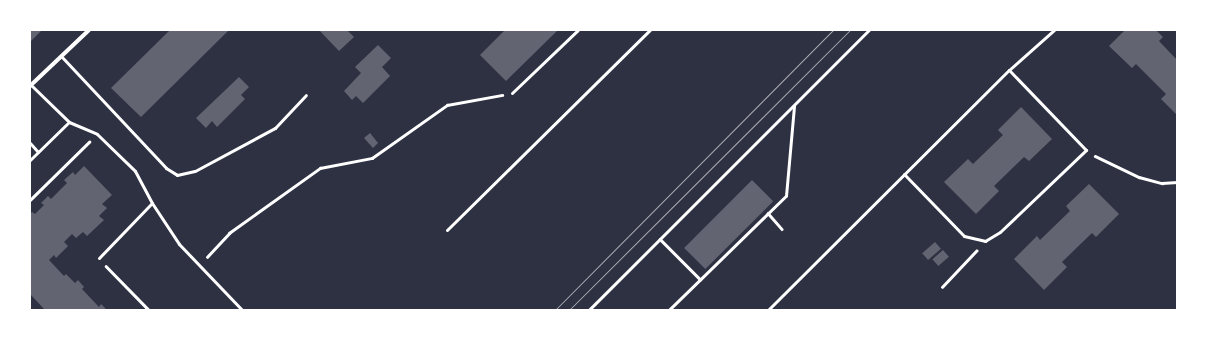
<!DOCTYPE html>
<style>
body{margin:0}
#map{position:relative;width:1207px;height:340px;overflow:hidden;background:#2d3142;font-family:"IBM Plex Serif",serif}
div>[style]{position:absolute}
.building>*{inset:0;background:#626471;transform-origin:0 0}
.path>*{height:2.5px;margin:-1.25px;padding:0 1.25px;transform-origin:1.25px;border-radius:1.25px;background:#fff}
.service>*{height:3px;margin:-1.5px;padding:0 1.5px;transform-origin:1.5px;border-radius:1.5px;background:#fff}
.minor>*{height:4px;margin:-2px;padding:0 2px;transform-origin:2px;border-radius:2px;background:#fff}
.tram>*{height:1px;margin:-0.5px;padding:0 0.5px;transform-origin:0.5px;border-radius:0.5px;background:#abadb3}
span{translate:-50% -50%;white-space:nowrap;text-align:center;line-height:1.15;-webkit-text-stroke:3px #fff;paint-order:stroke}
.frame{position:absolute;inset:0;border:31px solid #fff;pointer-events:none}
</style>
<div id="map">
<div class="building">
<i style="clip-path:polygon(30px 30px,42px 30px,30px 42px)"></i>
<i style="clip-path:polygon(170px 30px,229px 30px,141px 117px,111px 88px)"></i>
<i style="clip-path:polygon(319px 30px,347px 30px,354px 37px,339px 51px)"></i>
<i style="clip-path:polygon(505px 30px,558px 30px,506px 81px,480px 55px)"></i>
<i style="clip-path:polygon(1125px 30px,1156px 30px,1163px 37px,1159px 41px,1177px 60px,1177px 115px,1161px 99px,1166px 94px,1136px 64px,1132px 68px,1109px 46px)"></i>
<i style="clip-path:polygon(378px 45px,391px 58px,382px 67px,390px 76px,363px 103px,356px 96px,352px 100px,344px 91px,361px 73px,355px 67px)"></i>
<i style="clip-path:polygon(239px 77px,249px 87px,241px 95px,245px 99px,217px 127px,212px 121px,206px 128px,196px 118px)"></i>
<i style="clip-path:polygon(1021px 107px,1052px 139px,1029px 161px,1024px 157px,994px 186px,999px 191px,976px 214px,944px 182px,968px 159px,973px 164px,1003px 135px,998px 130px)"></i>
<i style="clip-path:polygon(370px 133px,378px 143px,373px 148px,364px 138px)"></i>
<i style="clip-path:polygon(84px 166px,112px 195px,102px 204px,107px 208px,99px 216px,104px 220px,87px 236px,83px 232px,76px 238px,72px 234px,64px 242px,68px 246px,56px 258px,54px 255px,49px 260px,64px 276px,66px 274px,75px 283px,78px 280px,84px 287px,82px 289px,99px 307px,101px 304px,107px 310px,45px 310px,30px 294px,30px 214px,32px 212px,35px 214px,44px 205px,41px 203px,48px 196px,51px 199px,67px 183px,64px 180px,73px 172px,75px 175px)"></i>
<i style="left:752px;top:180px;width:30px;height:96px;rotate:45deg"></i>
<i style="clip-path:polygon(1089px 184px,1119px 214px,1096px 237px,1092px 233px,1062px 262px,1067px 267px,1044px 290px,1014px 259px,1037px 236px,1040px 240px,1070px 211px,1066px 206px)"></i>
<i style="left:935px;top:242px;width:9px;height:17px;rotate:49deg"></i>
<i style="left:943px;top:250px;width:9px;height:14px;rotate:49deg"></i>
</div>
<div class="path">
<i style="left:1095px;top:156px;width:49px;rotate:25.5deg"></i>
<i style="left:1139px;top:177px;width:24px;rotate:15deg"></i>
<i style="left:1162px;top:183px;width:15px;rotate:-4deg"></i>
<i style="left:30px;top:200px;width:83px;rotate:-44.5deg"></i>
<i style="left:768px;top:213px;width:21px;rotate:49deg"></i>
<i style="left:660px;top:239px;width:57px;rotate:45deg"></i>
<i style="left:207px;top:257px;width:33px;rotate:-47deg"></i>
<i style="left:229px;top:233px;width:112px;rotate:-35.5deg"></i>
<i style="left:320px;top:168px;width:53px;rotate:-10.9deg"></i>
<i style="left:372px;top:158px;width:92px;rotate:-35.2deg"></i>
<i style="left:447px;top:105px;width:56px;rotate:-10.3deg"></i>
<i style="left:106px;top:266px;width:62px;rotate:45.7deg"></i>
<i style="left:942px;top:287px;width:50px;rotate:-46.6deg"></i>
<i style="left:589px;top:310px;width:396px;rotate:-45deg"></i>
<i style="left:669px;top:310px;width:163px;rotate:-44.3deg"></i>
<i style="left:786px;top:196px;width:90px;rotate:-84.9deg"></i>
</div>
<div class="service">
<i style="left:61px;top:56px;width:154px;rotate:46.8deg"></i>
<i style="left:166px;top:168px;width:13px;rotate:32deg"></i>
<i style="left:177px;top:175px;width:18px;rotate:-13deg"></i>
<i style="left:195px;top:171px;width:91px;rotate:-28.3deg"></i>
<i style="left:275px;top:128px;width:45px;rotate:-46.8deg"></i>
<i style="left:31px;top:85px;width:53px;rotate:44.2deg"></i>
<i style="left:69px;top:122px;width:30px;rotate:23deg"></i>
<i style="left:97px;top:134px;width:53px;rotate:44.2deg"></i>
<i style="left:135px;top:171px;width:36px;rotate:62deg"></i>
<i style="left:152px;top:203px;width:49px;rotate:56.6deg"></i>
<i style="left:179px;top:244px;width:91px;rotate:46.3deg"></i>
<i style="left:512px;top:93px;width:91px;rotate:-43.7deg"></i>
<i style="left:30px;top:143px;width:12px;rotate:48deg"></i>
<i style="left:30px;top:160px;width:54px;rotate:-44.3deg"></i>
<i style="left:904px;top:174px;width:86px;rotate:45.9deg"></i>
<i style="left:964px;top:236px;width:22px;rotate:13deg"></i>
<i style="left:985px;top:241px;width:17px;rotate:-31deg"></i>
<i style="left:1000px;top:232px;width:119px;rotate:-43.6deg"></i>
<i style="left:1086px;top:150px;width:111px;rotate:-133.9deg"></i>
<i style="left:447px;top:230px;width:285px;rotate:-44.6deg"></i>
<i style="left:99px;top:258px;width:76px;rotate:-46.1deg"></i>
<i style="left:768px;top:310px;width:340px;rotate:-44.9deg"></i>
<i style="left:1009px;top:70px;width:60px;rotate:-41.6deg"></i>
</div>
<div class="minor">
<i style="left:30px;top:86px;width:81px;rotate:-43.5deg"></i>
</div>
<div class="tram">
<i style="left:555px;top:310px;width:395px;rotate:-45.2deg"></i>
<i style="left:569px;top:310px;width:397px;rotate:-44.9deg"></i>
</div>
<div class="frame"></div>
</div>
